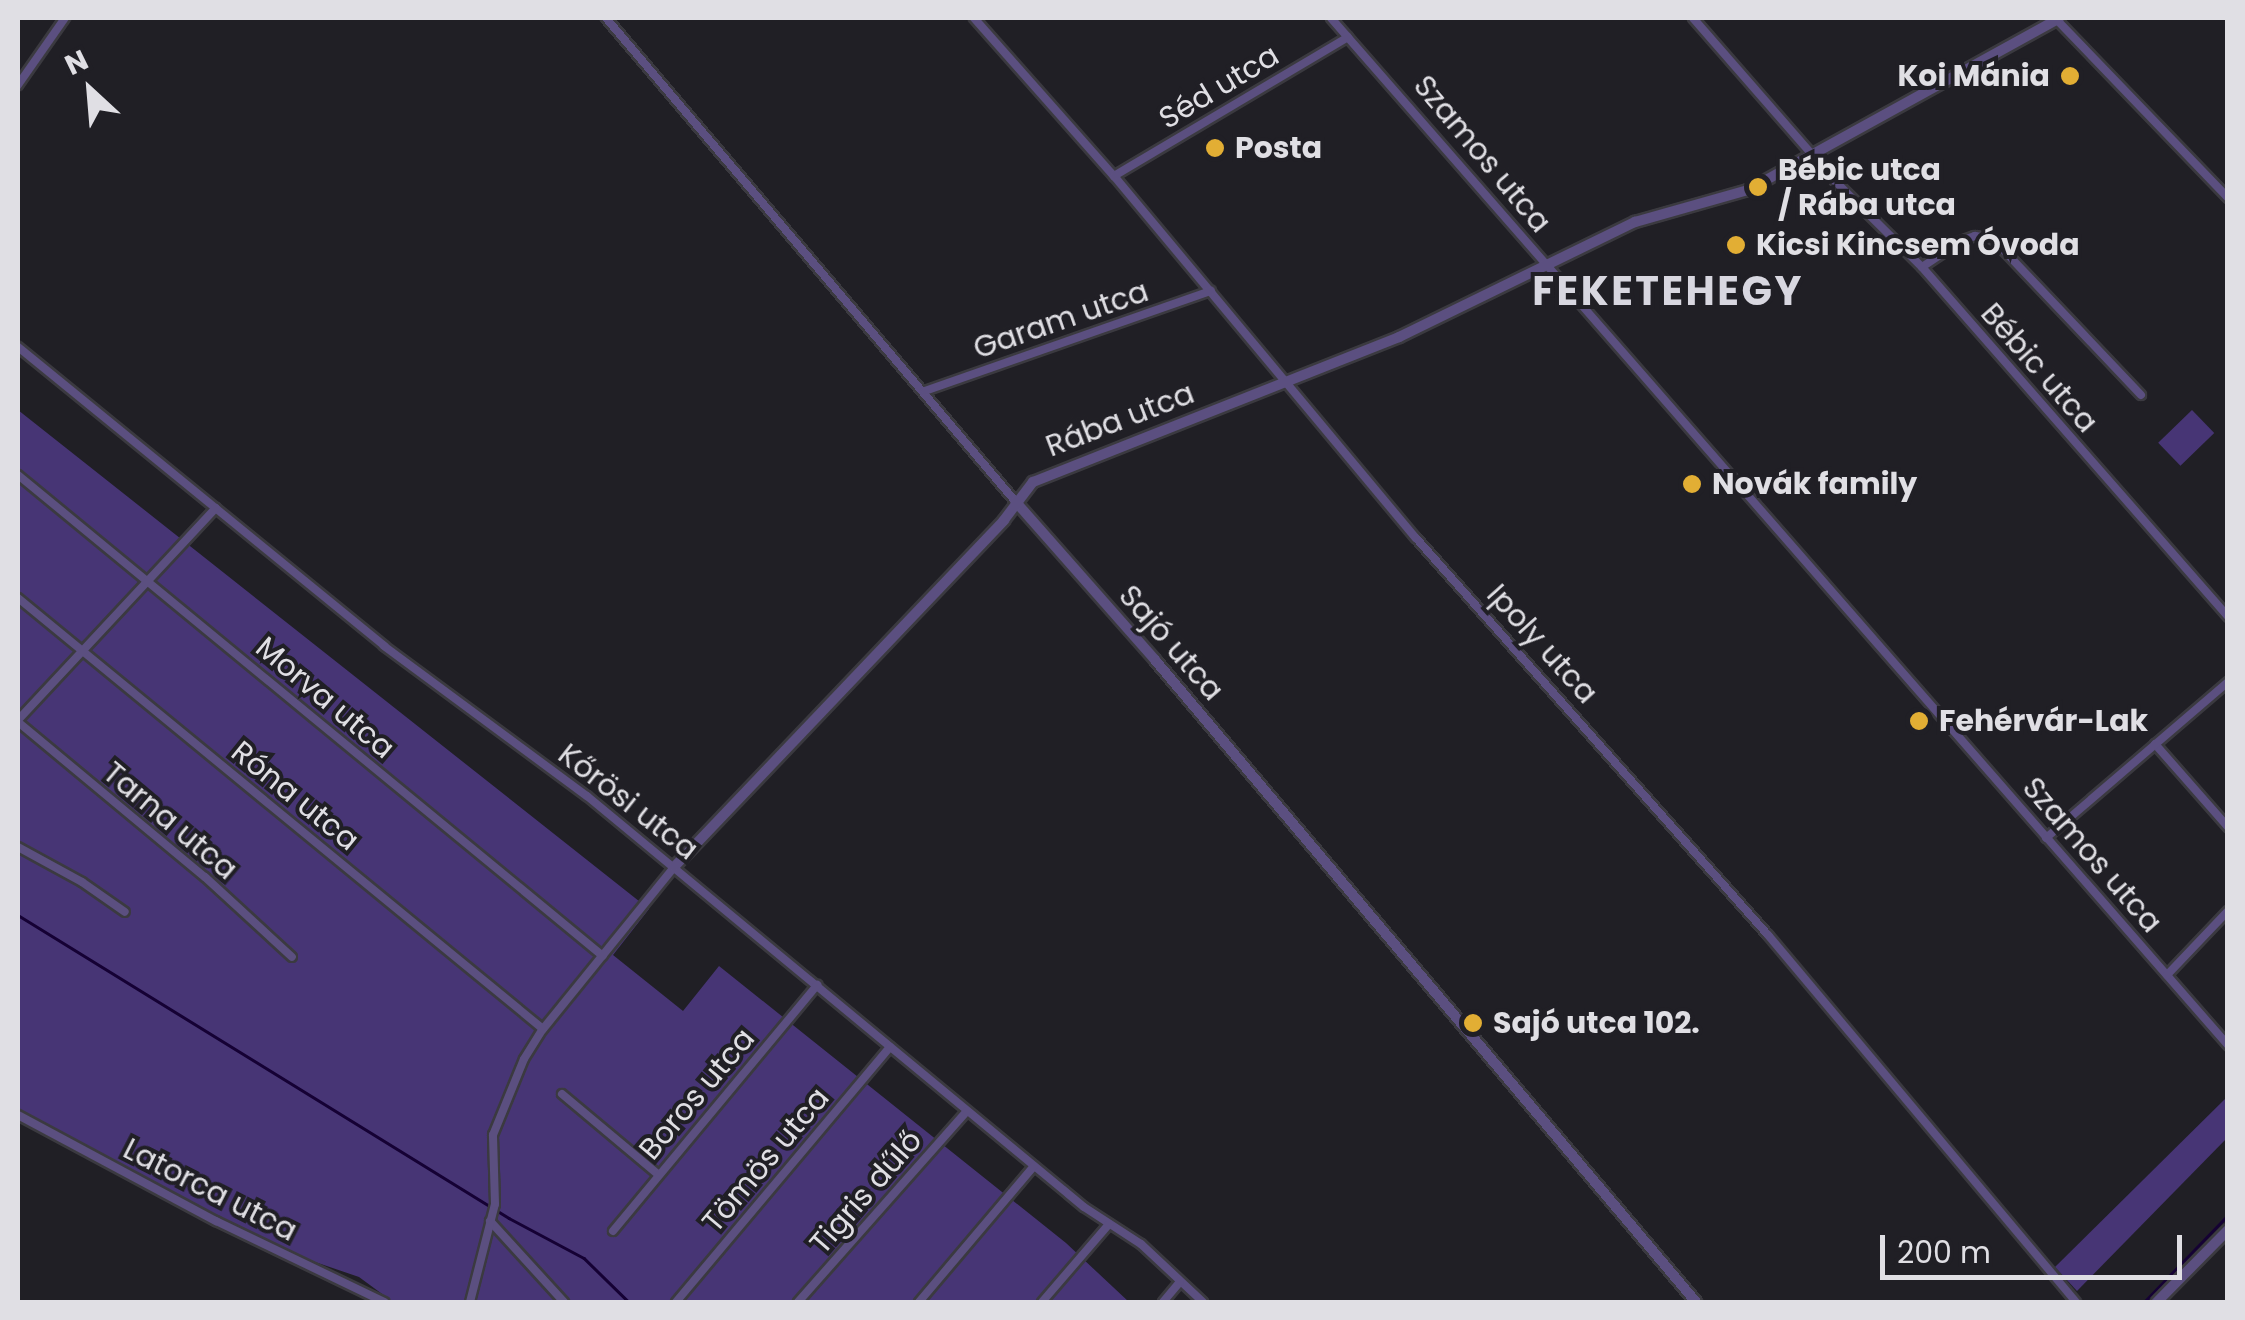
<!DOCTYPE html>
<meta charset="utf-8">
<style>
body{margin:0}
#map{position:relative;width:2245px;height:1320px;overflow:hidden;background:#201f25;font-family:Poppins,sans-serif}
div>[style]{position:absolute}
.green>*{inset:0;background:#473575;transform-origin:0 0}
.stream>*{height:2.5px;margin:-1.25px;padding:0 1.25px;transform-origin:1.25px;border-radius:1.25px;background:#150134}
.roads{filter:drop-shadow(2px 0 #3b3a40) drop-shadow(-2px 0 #3b3a40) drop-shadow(0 2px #3b3a40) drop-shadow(0 -2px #3b3a40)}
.minor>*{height:8px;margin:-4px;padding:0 4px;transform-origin:4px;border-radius:4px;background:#5b4f80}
.tertiary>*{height:10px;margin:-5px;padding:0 5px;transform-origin:5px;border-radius:5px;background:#5b4f80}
.dots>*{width:28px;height:28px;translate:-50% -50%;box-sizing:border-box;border:5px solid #201f25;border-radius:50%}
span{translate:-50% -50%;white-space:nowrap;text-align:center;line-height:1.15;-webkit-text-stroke:8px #201f25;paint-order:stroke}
.poi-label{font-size:30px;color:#e0dfe4;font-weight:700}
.right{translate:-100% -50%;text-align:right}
.left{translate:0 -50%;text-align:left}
.street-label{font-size:30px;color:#e0dfe4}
.district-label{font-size:40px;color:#d8d7e0;font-weight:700;letter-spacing:2.5px}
.frame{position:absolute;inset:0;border:20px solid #e0dfe4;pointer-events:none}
.north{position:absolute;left:40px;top:40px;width:100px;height:100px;-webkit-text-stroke:8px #201f25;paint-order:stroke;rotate:334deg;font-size:28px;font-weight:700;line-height:40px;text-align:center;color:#e0dfe4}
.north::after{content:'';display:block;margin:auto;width:35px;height:45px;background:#e0dfe4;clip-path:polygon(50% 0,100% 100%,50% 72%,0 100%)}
.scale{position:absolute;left:1880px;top:1235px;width:302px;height:45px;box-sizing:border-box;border:5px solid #e0dfe4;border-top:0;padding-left:12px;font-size:30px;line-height:35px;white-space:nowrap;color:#e0dfe4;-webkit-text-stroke:8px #201f25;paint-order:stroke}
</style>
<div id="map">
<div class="green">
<i style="clip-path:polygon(18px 410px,649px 909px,613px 955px,683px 1011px,719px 966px,1066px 1243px,1129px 1302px,393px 1302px,359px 1277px,277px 1249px,23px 1113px,18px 1123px)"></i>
<i style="left:2192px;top:410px;width:32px;height:47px;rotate:46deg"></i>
<i style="clip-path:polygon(2227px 1097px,2227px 1138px,2077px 1291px,2055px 1267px)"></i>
</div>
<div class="stream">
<i style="left:18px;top:915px;width:577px;rotate:31.68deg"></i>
<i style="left:509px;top:1218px;width:85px;rotate:28.1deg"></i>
<i style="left:584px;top:1258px;width:63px;rotate:44.4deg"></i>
<i style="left:2144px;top:1302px;width:121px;rotate:-46deg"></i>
</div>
<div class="roads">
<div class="minor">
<i style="left:606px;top:18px;width:633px;rotate:49.74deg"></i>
<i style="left:974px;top:18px;width:211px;rotate:48.5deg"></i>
<i style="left:1114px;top:176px;width:471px;rotate:50.2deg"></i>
<i style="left:1416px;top:538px;width:531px;rotate:48.44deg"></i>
<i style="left:1768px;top:935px;width:479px;rotate:50deg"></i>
<i style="left:1331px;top:18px;width:1364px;rotate:48.87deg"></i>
<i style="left:1693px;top:18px;width:216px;rotate:48.9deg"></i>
<i style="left:1835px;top:181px;width:122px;rotate:44.7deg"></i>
<i style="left:1922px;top:267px;width:465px;rotate:48.8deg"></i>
<i style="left:2055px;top:18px;width:250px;rotate:46.1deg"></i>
<i style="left:18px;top:85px;width:82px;rotate:-55deg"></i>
<i style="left:1114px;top:176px;width:272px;rotate:-30.7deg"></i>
<i style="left:1922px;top:267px;width:47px;rotate:-33.7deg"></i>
<i style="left:1961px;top:241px;width:15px;rotate:-20deg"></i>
<i style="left:1975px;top:236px;width:18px;rotate:9deg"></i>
<i style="left:1993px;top:239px;width:215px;rotate:46.5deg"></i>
<i style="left:18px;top:347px;width:473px;rotate:39.2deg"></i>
<i style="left:384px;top:646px;width:252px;rotate:36.5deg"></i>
<i style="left:587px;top:796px;width:645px;rotate:39.59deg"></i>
<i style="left:1084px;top:1207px;width:68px;rotate:33deg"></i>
<i style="left:1141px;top:1244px;width:85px;rotate:43.1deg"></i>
<i style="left:925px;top:391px;width:303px;rotate:-19.3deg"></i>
<i style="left:18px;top:475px;width:757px;rotate:39.43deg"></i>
<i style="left:18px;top:598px;width:679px;rotate:39.38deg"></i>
<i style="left:18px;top:720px;width:290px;rotate:-47deg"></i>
<i style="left:18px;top:722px;width:243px;rotate:39.7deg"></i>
<i style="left:205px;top:877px;width:118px;rotate:42.6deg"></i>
<i style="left:2155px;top:744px;width:111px;rotate:48.7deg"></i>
<i style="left:2046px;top:838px;width:240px;rotate:-40.6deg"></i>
<i style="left:18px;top:847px;width:73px;rotate:28.7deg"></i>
<i style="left:82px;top:882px;width:52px;rotate:34.9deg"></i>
<i style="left:2167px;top:975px;width:88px;rotate:-46.4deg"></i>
<i style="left:562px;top:1094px;width:126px;rotate:39.9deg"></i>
<i style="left:18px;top:1115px;width:225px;rotate:28.2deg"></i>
<i style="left:216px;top:1221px;width:187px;rotate:25.7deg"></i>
<i style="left:490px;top:1221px;width:110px;rotate:47.6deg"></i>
<i style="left:613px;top:1231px;width:320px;rotate:-50.3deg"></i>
<i style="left:470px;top:1302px;width:101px;rotate:-75.7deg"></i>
<i style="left:495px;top:1204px;width:69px;rotate:-91.7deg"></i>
<i style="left:493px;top:1135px;width:82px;rotate:-67.8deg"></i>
<i style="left:524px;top:1059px;width:36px;rotate:-58deg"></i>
<i style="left:543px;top:1029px;width:208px;rotate:-51deg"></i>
<i style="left:676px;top:1302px;width:333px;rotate:-50deg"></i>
<i style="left:798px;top:1302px;width:255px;rotate:-48.5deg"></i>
<i style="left:919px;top:1302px;width:178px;rotate:-49.8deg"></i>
<i style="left:1042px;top:1302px;width:103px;rotate:-49.3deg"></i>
<i style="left:1163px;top:1302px;width:26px;rotate:-50deg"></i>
</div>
<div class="tertiary">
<i style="left:1015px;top:501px;width:212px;rotate:48.6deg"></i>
<i style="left:1155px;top:660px;width:840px;rotate:49.88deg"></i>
<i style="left:674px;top:867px;width:479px;rotate:-46.4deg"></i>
<i style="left:1004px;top:520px;width:48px;rotate:-52.7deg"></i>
<i style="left:1033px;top:482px;width:394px;rotate:-21.6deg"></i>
<i style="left:1399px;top:337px;width:263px;rotate:-26deg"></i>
<i style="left:1635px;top:222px;width:117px;rotate:-15.8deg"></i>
<i style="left:1748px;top:190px;width:355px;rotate:-28.9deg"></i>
<i style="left:2157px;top:1302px;width:101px;rotate:-45.4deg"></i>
</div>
</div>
<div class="dots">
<i style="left:2070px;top:76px;background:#e2ae34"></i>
<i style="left:1215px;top:148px;background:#e2ae34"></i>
<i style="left:1758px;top:187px;background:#e2ae34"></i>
<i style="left:1736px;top:245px;background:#e2ae34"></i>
<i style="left:1692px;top:484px;background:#e2ae34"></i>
<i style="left:1919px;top:721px;background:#e2ae34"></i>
<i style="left:1473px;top:1023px;background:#e2ae34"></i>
</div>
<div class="poi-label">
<span class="right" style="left:2050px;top:76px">Koi Mánia</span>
<span class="left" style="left:1235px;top:148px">Posta</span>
<span class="left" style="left:1778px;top:187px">Bébic utca<br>/ Rába utca</span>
<span class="left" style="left:1756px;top:245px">Kicsi Kincsem Óvoda</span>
<span class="left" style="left:1712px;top:484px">Novák family</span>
<span class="left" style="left:1939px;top:721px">Fehérvár-Lak</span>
<span class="left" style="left:1493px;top:1023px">Sajó utca 102.</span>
</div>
<div class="street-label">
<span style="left:1219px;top:87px;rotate:-31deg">Séd utca</span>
<span style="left:1482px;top:154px;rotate:50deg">Szamos utca</span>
<span style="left:1061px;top:320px;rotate:-19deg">Garam utca</span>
<span style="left:2039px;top:368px;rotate:49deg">Bébic utca</span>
<span style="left:1120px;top:420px;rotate:-21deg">Rába utca</span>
<span style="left:1171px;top:643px;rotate:49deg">Sajó utca</span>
<span style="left:1542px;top:644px;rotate:48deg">Ipoly utca</span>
<span style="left:325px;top:698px;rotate:40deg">Morva utca</span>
<span style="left:295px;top:796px;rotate:39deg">Róna utca</span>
<span style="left:628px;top:802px;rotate:38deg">Kőrösi utca</span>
<span style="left:170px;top:821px;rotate:40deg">Tarna utca</span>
<span style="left:2092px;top:855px;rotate:49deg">Szamos utca</span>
<span style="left:697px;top:1094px;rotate:-50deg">Boros utca</span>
<span style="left:766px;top:1160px;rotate:-50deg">Tömös utca</span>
<span style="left:210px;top:1190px;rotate:27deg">Latorca utca</span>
<span style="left:866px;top:1192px;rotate:-49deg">Tigris dűlő</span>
</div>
<div class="district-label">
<span style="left:1668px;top:291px">FEKETEHEGY</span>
</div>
<div class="frame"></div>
<div class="north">N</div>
<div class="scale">200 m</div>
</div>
